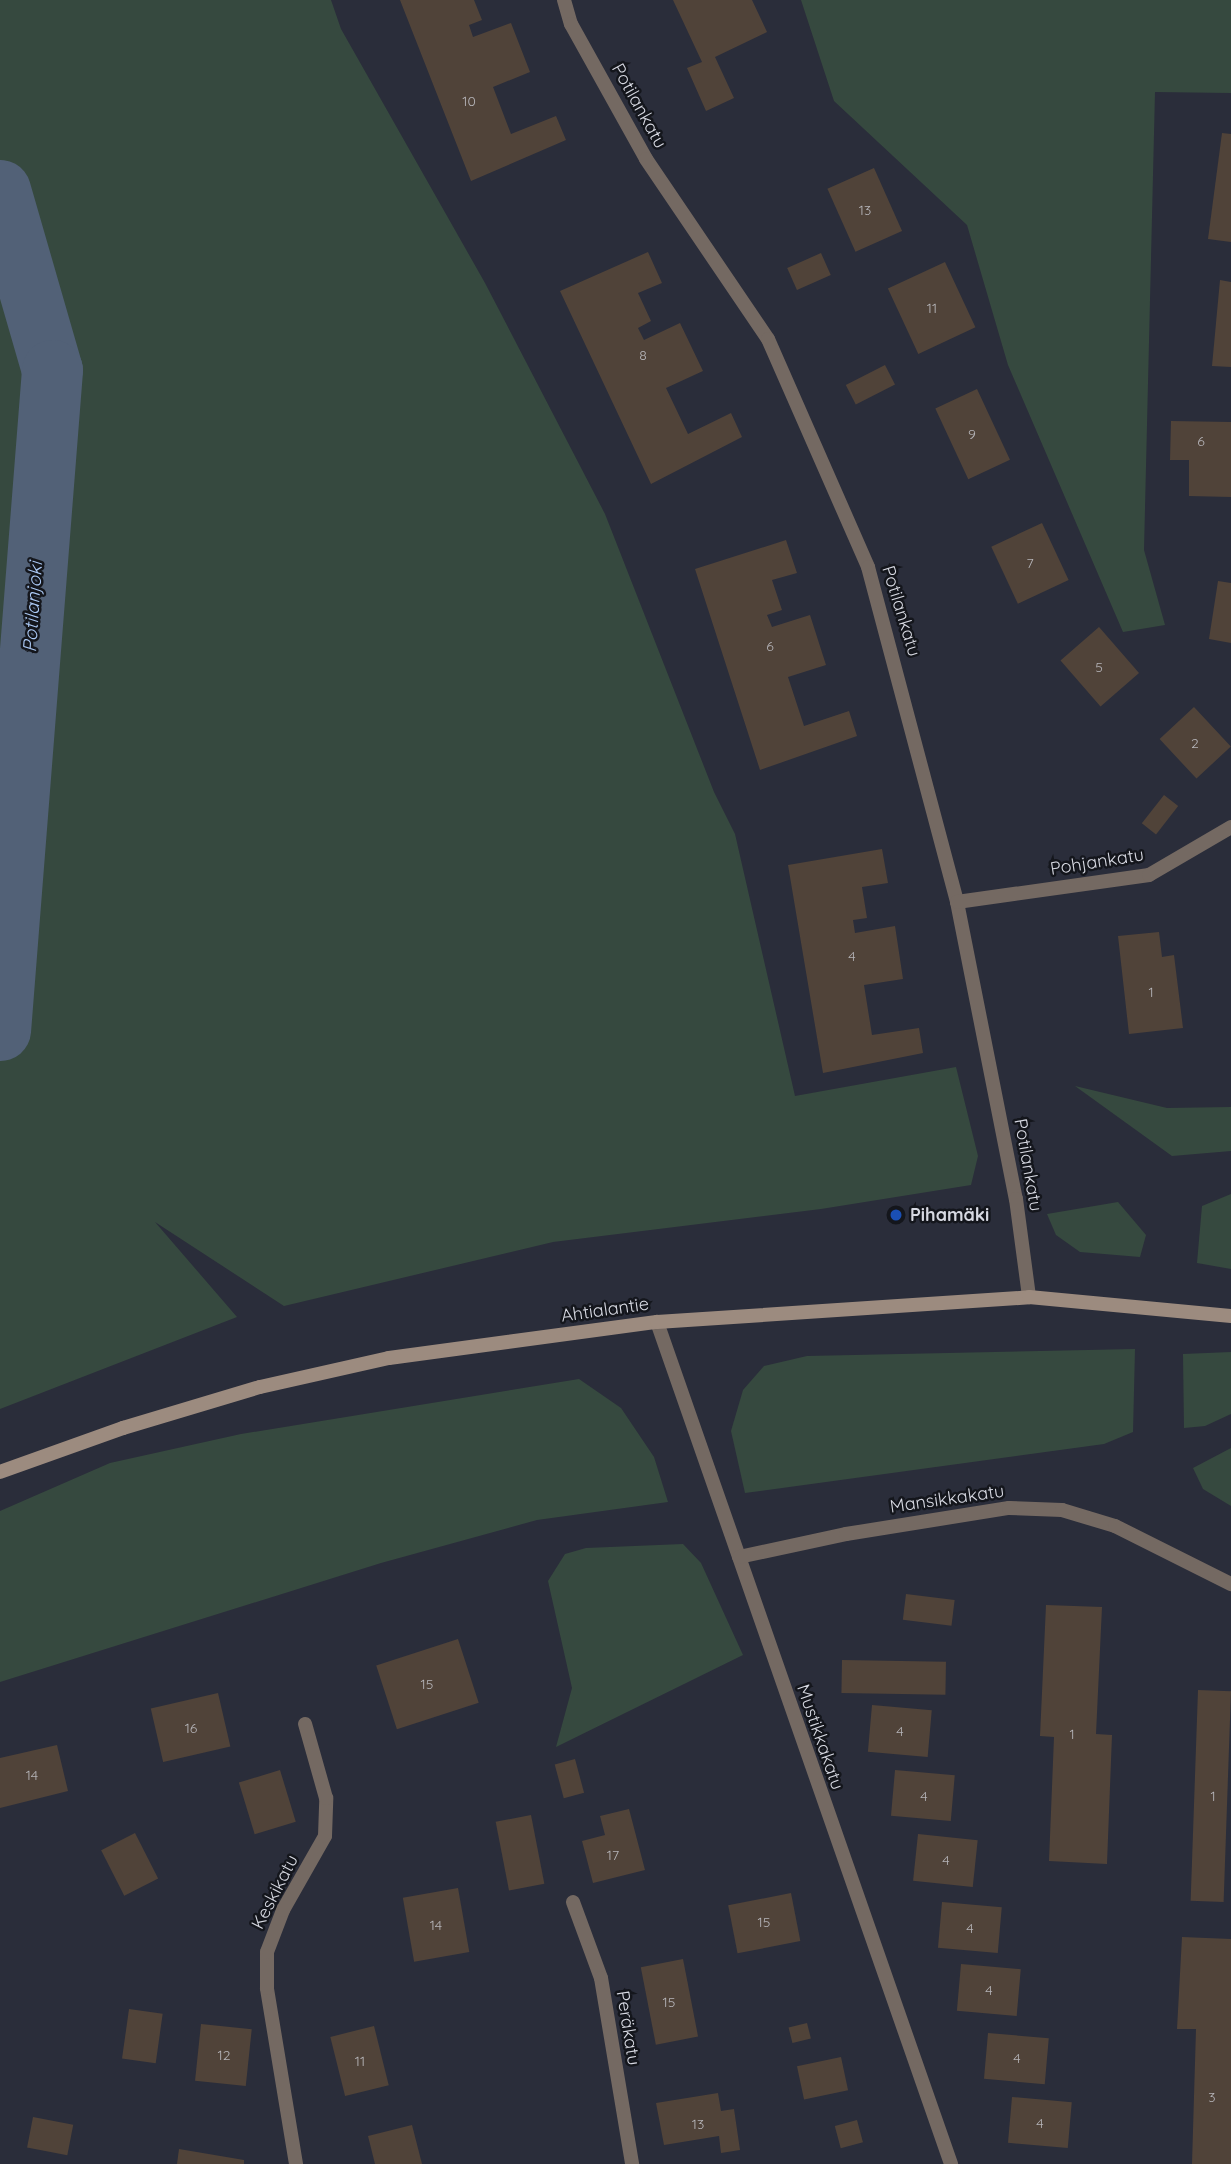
<!DOCTYPE html>
<meta charset="utf-8">
<style>
body{margin:0}
#map{position:relative;width:1231px;height:2164px;overflow:hidden;background:#2a2d3a;font-family:Quicksand,sans-serif}
div>[style]{position:absolute}
.green>*{inset:0;background:#36493f}
.river>*{height:61px;margin:-30.5px;padding:0 30.5px;transform-origin:30.5px;border-radius:30.5px;background:#526177}
.building>*{inset:0;background:#504339;transform-origin:0 0}
.minor>*{height:14px;margin:-7px;padding:0 7px;transform-origin:7px;border-radius:7px;background:#746962}
.secondary>*{height:14px;margin:-7px;padding:0 7px;transform-origin:7px;border-radius:7px;background:#9c8b7f}
.dots>*{width:19px;height:19px;translate:-50% -50%;box-sizing:border-box;border:4px solid #14161c;border-radius:50%}
span{translate:-50% -50%;white-space:nowrap;text-align:center;line-height:1.15;-webkit-text-stroke:5px #14161c;paint-order:stroke}
.number-label{font-size:14px;color:#b5b4b8}
.number-label span{-webkit-text-stroke-width:0}
.street-label{font-size:18px;color:#d7d9e2}
.poi-label{font-size:18px;color:#d7d9e2;font-weight:700}
.left{translate:0 -50%;text-align:left}
.water-label{font-size:19px;color:#adcbf7;font-style:italic}
</style>
<div id="map">
<div class="green">
<i style="clip-path:polygon(0 0,331px 0,341px 29px,485px 283px,605px 514px,714px 792px,735px 834px,795px 1096px,956px 1067px,978px 1156px,971px 1185px,821px 1209px,553px 1242px,284px 1306px,155px 1222px,237px 1317px,0 1409px)"></i>
<i style="clip-path:polygon(801px 0,1231px 0,1231px 93px,1155px 92px,1144px 550px,1165px 625px,1123px 632px,1008px 365px,967px 225px,834px 101px)"></i>
<i style="clip-path:polygon(1075px 1086px,1167px 1108px,1231px 1107px,1231px 1151px,1172px 1156px)"></i>
<i style="clip-path:polygon(1231px 1194px,1231px 1269px,1197px 1263px,1202px 1206px)"></i>
<i style="clip-path:polygon(1118px 1202px,1146px 1235px,1140px 1257px,1080px 1252px,1056px 1235px,1047px 1214px)"></i>
<i style="clip-path:polygon(1135px 1349px,1133px 1432px,1104px 1444px,745px 1493px,731px 1431px,743px 1390px,764px 1366px,807px 1356px)"></i>
<i style="clip-path:polygon(1231px 1352px,1231px 1414px,1205px 1426px,1184px 1428px,1183px 1354px)"></i>
<i style="clip-path:polygon(579px 1379px,621px 1408px,654px 1457px,668px 1502px,537px 1520px,381px 1563px,0 1682px,0 1511px,110px 1463px,241px 1434px)"></i>
<i style="clip-path:polygon(1231px 1448px,1231px 1506px,1203px 1489px,1193px 1468px)"></i>
<i style="clip-path:polygon(683px 1544px,701px 1563px,743px 1655px,556px 1747px,572px 1688px,548px 1581px,565px 1554px,586px 1548px)"></i>
</div>
<div class="river">
<i style="left:0;top:190px;width:187px;rotate:73.9deg"></i>
<i style="left:52px;top:370px;width:662px;rotate:94.5deg"></i>
</div>
<div class="building">
<i style="clip-path:polygon(400px 0,474px 0,482px 20px,469px 25px,473px 37px,511px 23px,530px 72px,493px 87px,511px 134px,556px 116px,566px 140px,471px 181px)"></i>
<i style="clip-path:polygon(673px 0,752px 0,767px 32px,715px 57px,734px 98px,706px 111px,687px 68px,702px 62px)"></i>
<i style="clip-path:polygon(1222px 133px,1231px 134px,1231px 242px,1208px 239px)"></i>
<i style="left:874px;top:168px;width:69px;height:51px;rotate:66deg"></i>
<i style="clip-path:polygon(648px 252px,662px 283px,638px 293px,651px 321px,638px 328px,644px 340px,680px 323px,703px 371px,666px 388px,688px 434px,731px 413px,742px 437px,651px 484px,560px 291px)"></i>
<i style="left:821px;top:253px;width:24px;height:37px;rotate:66deg"></i>
<i style="left:945px;top:262px;width:72px;height:63px;rotate:65deg"></i>
<i style="clip-path:polygon(1220px 280px,1231px 282px,1231px 367px,1212px 366px)"></i>
<i style="left:885px;top:365px;width:22px;height:44px;rotate:63deg"></i>
<i style="left:977px;top:389px;width:78px;height:46px;rotate:65deg"></i>
<i style="clip-path:polygon(1171px 421px,1231px 422px,1231px 497px,1189px 496px,1189px 460px,1170px 460px)"></i>
<i style="left:1042px;top:523px;width:63px;height:56px;rotate:65deg"></i>
<i style="clip-path:polygon(786px 540px,797px 573px,772px 580px,782px 610px,767px 615px,772px 627px,810px 615px,826px 665px,788px 677px,804px 726px,849px 711px,857px 736px,760px 770px,695px 569px)"></i>
<i style="clip-path:polygon(1218px 581px,1231px 583px,1231px 643px,1209px 639px)"></i>
<i style="left:1099px;top:627px;width:61px;height:51px;rotate:49deg"></i>
<i style="left:1194px;top:707px;width:54px;height:47px;rotate:47deg"></i>
<i style="left:1164px;top:795px;width:18px;height:36px;rotate:38deg"></i>
<i style="clip-path:polygon(882px 849px,888px 883px,862px 887px,867px 918px,853px 920px,855px 933px,895px 926px,903px 979px,864px 985px,872px 1035px,919px 1028px,923px 1053px,823px 1073px,788px 865px)"></i>
<i style="clip-path:polygon(1159px 932px,1162px 957px,1174px 955px,1183px 1028px,1129px 1034px,1118px 936px)"></i>
<i style="left:906px;top:1594px;width:49px;height:26px;rotate:7deg"></i>
<i style="clip-path:polygon(1046px 1605px,1102px 1607px,1096px 1734px,1112px 1735px,1107px 1864px,1049px 1861px,1054px 1737px,1040px 1736px)"></i>
<i style="left:458px;top:1639px;width:67px;height:86px;rotate:72deg"></i>
<i style="left:842px;top:1660px;width:104px;height:33px;rotate:1deg"></i>
<i style="left:1198px;top:1690px;width:33px;height:211px;rotate:2deg"></i>
<i style="left:218px;top:1693px;width:55px;height:69px;rotate:77deg"></i>
<i style="left:872px;top:1705px;width:60px;height:47px;rotate:5deg"></i>
<i style="clip-path:polygon(57px 1745px,68px 1791px,0 1808px,0 1758px)"></i>
<i style="left:575px;top:1759px;width:35px;height:21px;rotate:75deg"></i>
<i style="left:280px;top:1770px;width:54px;height:43px;rotate:73deg"></i>
<i style="left:895px;top:1770px;width:60px;height:46px;rotate:5deg"></i>
<i style="clip-path:polygon(629px 1809px,645px 1870px,593px 1883px,582px 1841px,605px 1835px,600px 1816px)"></i>
<i style="left:531px;top:1815px;width:70px;height:36px;rotate:79deg"></i>
<i style="left:135px;top:1833px;width:51px;height:38px;rotate:63deg"></i>
<i style="left:918px;top:1834px;width:60px;height:47px;rotate:6deg"></i>
<i style="left:458px;top:1888px;width:65px;height:56px;rotate:80deg"></i>
<i style="left:791px;top:1893px;width:49px;height:64px;rotate:79deg"></i>
<i style="left:942px;top:1902px;width:60px;height:46px;rotate:5deg"></i>
<i style="clip-path:polygon(1182px 1937px,1231px 1939px,1231px 2164px,1192px 2164px,1196px 2029px,1177px 2029px)"></i>
<i style="left:683px;top:1959px;width:79px;height:43px;rotate:79deg"></i>
<i style="left:961px;top:1964px;width:60px;height:47px;rotate:5deg"></i>
<i style="left:129px;top:2009px;width:34px;height:50px;rotate:8deg"></i>
<i style="left:807px;top:2023px;width:16px;height:19px;rotate:76deg"></i>
<i style="left:201px;top:2024px;width:51px;height:57px;rotate:6deg"></i>
<i style="left:374px;top:2026px;width:61px;height:45px;rotate:76deg"></i>
<i style="left:988px;top:2033px;width:61px;height:46px;rotate:5deg"></i>
<i style="left:841px;top:2057px;width:34px;height:45px;rotate:78deg"></i>
<i style="clip-path:polygon(718px 2093px,721px 2111px,734px 2109px,740px 2150px,721px 2153px,719px 2136px,664px 2145px,656px 2103px)"></i>
<i style="left:1012px;top:2097px;width:60px;height:46px;rotate:5deg"></i>
<i style="left:33px;top:2117px;width:41px;height:31px;rotate:11deg"></i>
<i style="left:857px;top:2120px;width:23px;height:23px;rotate:75deg"></i>
<i style="clip-path:polygon(412px 2125px,422px 2164px,375px 2164px,368px 2136px)"></i>
<i style="clip-path:polygon(179px 2149px,244px 2160px,244px 2164px,177px 2164px)"></i>
</div>
<div class="minor">
<i style="left:564px;top:0;width:25px;rotate:74deg"></i>
<i style="left:571px;top:24px;width:154px;rotate:60.9deg"></i>
<i style="left:646px;top:159px;width:217px;rotate:55.9deg"></i>
<i style="left:768px;top:339px;width:249px;rotate:66.3deg"></i>
<i style="left:868px;top:567px;width:347px;rotate:75.1deg"></i>
<i style="left:957px;top:902px;width:303px;rotate:78.8deg"></i>
<i style="left:1016px;top:1199px;width:99px;rotate:82.4deg"></i>
<i style="left:957px;top:902px;width:194px;rotate:-8deg"></i>
<i style="left:1149px;top:875px;width:95px;rotate:-30.3deg"></i>
<i style="left:657px;top:1322px;width:892px;rotate:70.75deg"></i>
<i style="left:739px;top:1557px;width:109px;rotate:-12.1deg"></i>
<i style="left:846px;top:1534px;width:165px;rotate:-9.1deg"></i>
<i style="left:1009px;top:1508px;width:53px;rotate:2.2deg"></i>
<i style="left:1062px;top:1510px;width:55px;rotate:16.8deg"></i>
<i style="left:1115px;top:1526px;width:130px;rotate:26.6deg"></i>
<i style="left:573px;top:1902px;width:81px;rotate:69.8deg"></i>
<i style="left:601px;top:1978px;width:189px;rotate:80.5deg"></i>
<i style="left:296px;top:2164px;width:178px;rotate:-99.4deg"></i>
<i style="left:267px;top:1988px;width:36px;rotate:-90deg"></i>
<i style="left:267px;top:1952px;width:45px;rotate:-69.1deg"></i>
<i style="left:283px;top:1910px;width:85px;rotate:-60.4deg"></i>
<i style="left:325px;top:1836px;width:38px;rotate:-88deg"></i>
<i style="left:326px;top:1798px;width:77px;rotate:-105.8deg"></i>
</div>
<div class="secondary">
<i style="left:0;top:1472px;width:131px;rotate:-19.7deg"></i>
<i style="left:123px;top:1428px;width:143px;rotate:-16.7deg"></i>
<i style="left:260px;top:1387px;width:132px;rotate:-12.7deg"></i>
<i style="left:389px;top:1358px;width:270px;rotate:-7.7deg"></i>
<i style="left:657px;top:1322px;width:373px;rotate:-3.8deg"></i>
<i style="left:1029px;top:1297px;width:203px;rotate:5.4deg"></i>
</div>
<div class="dots">
<i style="left:896px;top:1215px;background:#1a4fb4"></i>
</div>
<div class="number-label">
<span style="left:469px;top:101px">10</span>
<span style="left:865px;top:210px">13</span>
<span style="left:932px;top:308px">11</span>
<span style="left:643px;top:355px">8</span>
<span style="left:972px;top:434px">9</span>
<span style="left:1201px;top:441px">6</span>
<span style="left:1030px;top:563px">7</span>
<span style="left:770px;top:646px">6</span>
<span style="left:1099px;top:667px">5</span>
<span style="left:1195px;top:743px">2</span>
<span style="left:852px;top:956px">4</span>
<span style="left:1151px;top:992px">1</span>
<span style="left:427px;top:1684px">15</span>
<span style="left:191px;top:1728px">16</span>
<span style="left:900px;top:1731px">4</span>
<span style="left:1072px;top:1734px">1</span>
<span style="left:32px;top:1775px">14</span>
<span style="left:924px;top:1796px">4</span>
<span style="left:1213px;top:1796px">1</span>
<span style="left:613px;top:1855px">17</span>
<span style="left:946px;top:1860px">4</span>
<span style="left:764px;top:1922px">15</span>
<span style="left:436px;top:1925px">14</span>
<span style="left:970px;top:1928px">4</span>
<span style="left:989px;top:1990px">4</span>
<span style="left:669px;top:2002px">15</span>
<span style="left:224px;top:2055px">12</span>
<span style="left:1017px;top:2058px">4</span>
<span style="left:360px;top:2061px">11</span>
<span style="left:1212px;top:2097px">3</span>
<span style="left:1040px;top:2123px">4</span>
<span style="left:698px;top:2124px">13</span>
</div>
<div class="street-label">
<span style="left:639px;top:106px;rotate:61deg">Potilankatu</span>
<span style="left:901px;top:611px;rotate:73deg">Potilankatu</span>
<span style="left:1097px;top:862px;rotate:-9deg">Pohjankatu</span>
<span style="left:1028px;top:1165px;rotate:80deg">Potilankatu</span>
<span style="left:605px;top:1310px;rotate:-8deg">Ahtialantie</span>
<span style="left:947px;top:1499px;rotate:-8deg">Mansikkakatu</span>
<span style="left:820px;top:1737px;rotate:71deg">Mustikkakatu</span>
<span style="left:275px;top:1892px;rotate:-63deg">Keskikatu</span>
<span style="left:628px;top:2028px;rotate:81deg">Peräkatu</span>
</div>
<div class="poi-label">
<span class="left" style="left:910px;top:1215px">Pihamäki</span>
</div>
<div class="water-label">
<span style="left:33px;top:607px;rotate:-86deg">Potilanjoki</span>
</div>
</div>
